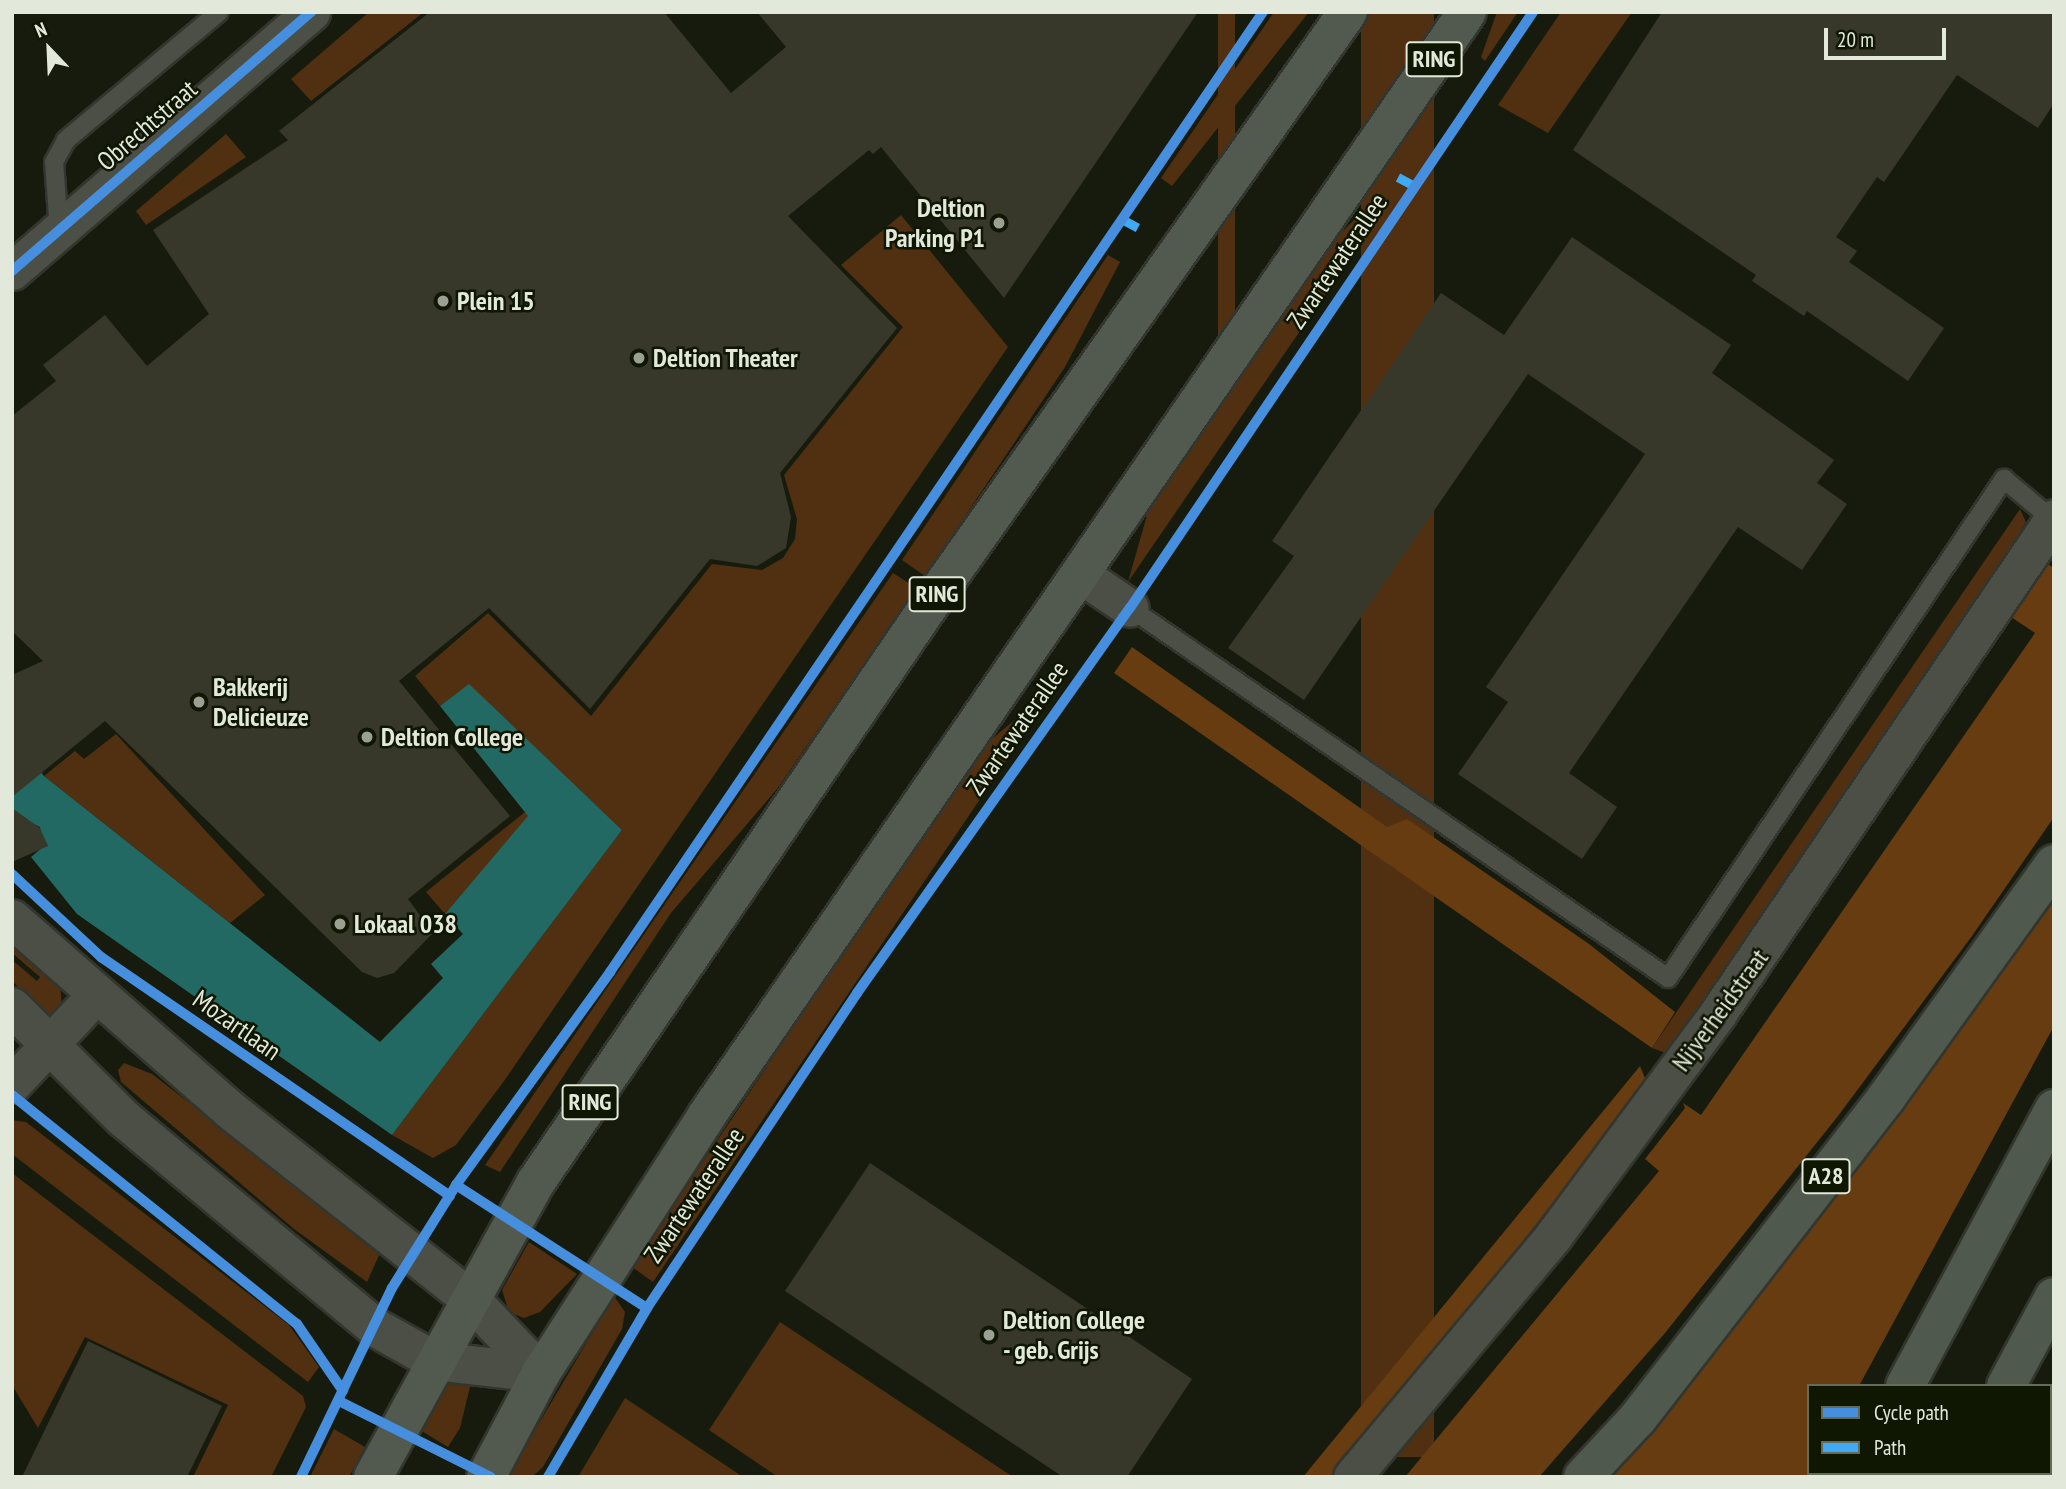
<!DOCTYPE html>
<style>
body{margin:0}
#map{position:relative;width:2066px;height:1489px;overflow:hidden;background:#171b0e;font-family:"PT Sans Narrow",sans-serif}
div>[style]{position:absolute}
.green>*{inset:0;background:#503010;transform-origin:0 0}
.forest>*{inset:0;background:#673c11}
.water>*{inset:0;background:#226964}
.building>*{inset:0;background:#38382a}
.roads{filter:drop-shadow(2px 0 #33362e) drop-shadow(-2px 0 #33362e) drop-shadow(0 2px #33362e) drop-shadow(0 -2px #33362e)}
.lane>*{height:18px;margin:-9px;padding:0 9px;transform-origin:9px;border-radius:9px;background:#4c4f45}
.street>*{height:37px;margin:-18.5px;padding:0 18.5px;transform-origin:18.5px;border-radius:18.5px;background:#4c4f45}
.secondary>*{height:38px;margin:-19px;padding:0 19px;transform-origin:19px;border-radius:19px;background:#4c4f45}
.primary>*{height:38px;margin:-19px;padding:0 19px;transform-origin:19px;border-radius:19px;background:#52594e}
.highway>*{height:38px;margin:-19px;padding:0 19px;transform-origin:19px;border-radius:19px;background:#50594e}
.quiet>*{height:9px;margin-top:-4.5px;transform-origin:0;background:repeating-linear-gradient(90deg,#3fa9f5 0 18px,transparent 0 27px)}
.cycleway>*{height:10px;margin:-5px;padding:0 5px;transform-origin:5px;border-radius:5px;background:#468fdf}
.dots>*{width:19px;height:19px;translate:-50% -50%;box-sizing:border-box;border:4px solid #0f1602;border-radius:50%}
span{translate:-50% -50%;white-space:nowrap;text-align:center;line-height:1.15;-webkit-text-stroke:5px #0f1602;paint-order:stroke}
.shield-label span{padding:2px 5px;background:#0f1602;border:2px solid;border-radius:5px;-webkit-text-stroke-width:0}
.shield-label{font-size:24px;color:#e2e8da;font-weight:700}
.street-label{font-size:26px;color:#e2e8da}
.poi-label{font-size:26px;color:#e2e8da;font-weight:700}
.right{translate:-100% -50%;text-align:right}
.left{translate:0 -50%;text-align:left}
.frame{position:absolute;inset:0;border:14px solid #e2e8da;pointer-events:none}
.legend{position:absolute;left:1807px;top:1384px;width:245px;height:91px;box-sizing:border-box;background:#0f1602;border:2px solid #636a58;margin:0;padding:9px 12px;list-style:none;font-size:21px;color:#e2e8da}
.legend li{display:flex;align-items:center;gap:14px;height:35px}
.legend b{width:35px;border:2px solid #636a58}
.north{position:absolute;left:14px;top:14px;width:70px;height:70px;-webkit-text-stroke:5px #0f1602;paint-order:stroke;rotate:337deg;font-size:19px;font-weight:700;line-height:28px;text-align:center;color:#e2e8da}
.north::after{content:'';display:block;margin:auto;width:24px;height:32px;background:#e2e8da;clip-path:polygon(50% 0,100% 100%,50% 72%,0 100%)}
.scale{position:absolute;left:1824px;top:28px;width:122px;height:32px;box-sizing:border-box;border:4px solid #e2e8da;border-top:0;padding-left:9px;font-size:21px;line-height:24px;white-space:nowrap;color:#e2e8da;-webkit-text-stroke:5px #0f1602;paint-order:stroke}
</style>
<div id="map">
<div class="green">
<i style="clip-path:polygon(369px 12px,424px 12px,311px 101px,291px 79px)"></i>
<i style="left:1218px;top:12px;width:17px;height:361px"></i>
<i style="clip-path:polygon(1274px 12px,1309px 12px,1172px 186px,1161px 178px)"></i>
<i style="left:1361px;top:12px;width:73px;height:1445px"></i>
<i style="clip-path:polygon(1497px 12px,1518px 12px,1485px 61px,1481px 57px)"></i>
<i style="clip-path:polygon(1561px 12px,1632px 12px,1548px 133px,1498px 105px)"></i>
<i style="clip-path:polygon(226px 134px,246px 157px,146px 225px,136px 211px)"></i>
<i style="clip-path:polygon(1385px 190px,1393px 195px,1128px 582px,1151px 501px,1324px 249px)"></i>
<i style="clip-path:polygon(901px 215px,1008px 347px,504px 1081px,456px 1145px,433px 1158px,392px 1135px,622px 830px,469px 685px,440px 706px,415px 676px,488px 613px,591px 716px,712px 564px,762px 570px,783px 558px,795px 539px,797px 519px,784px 475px,903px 327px,841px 265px)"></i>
<i style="clip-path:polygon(1108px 255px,1120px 262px,1065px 367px,925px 576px,902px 560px)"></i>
<i style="clip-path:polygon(2020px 509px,2026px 522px,2018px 535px,2024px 539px,1856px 796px,1666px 1053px,1652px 1048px)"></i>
<i style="clip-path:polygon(893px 573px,916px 588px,777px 789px,671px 913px,500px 1172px,485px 1165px)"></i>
<i style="clip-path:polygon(1058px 684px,653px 1282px,632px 1267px,982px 747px)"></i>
<i style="clip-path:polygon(116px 734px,265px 895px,230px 923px,44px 776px,75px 751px,84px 759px)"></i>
<i style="clip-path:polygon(525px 812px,529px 816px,445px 914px,426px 892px)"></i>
<i style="clip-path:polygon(12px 934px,60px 984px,62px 1006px,51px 1017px,12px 981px,12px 960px,37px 981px,40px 977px,12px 953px)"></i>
<i style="clip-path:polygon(124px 1063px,152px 1074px,381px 1251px,367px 1282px,294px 1229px,121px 1082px,118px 1070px)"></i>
<i style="clip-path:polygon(12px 1120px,26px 1122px,289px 1325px,319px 1367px,308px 1382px,12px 1154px)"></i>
<i style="clip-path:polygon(12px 1173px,303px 1396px,306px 1407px,271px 1477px,193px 1477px,228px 1405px,85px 1337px,38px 1428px,12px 1385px)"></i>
<i style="clip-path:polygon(529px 1242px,577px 1274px,540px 1312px,524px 1318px,509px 1312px,502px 1290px)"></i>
<i style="clip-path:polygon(614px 1296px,625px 1312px,622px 1329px,543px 1467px,532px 1477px,508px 1476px)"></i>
<i style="clip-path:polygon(780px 1322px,1013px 1477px,778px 1477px,709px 1430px)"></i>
<i style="clip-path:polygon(448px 1379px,468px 1380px,470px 1387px,460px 1428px,448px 1447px,420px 1430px)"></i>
<i style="clip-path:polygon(625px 1398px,743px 1477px,578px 1477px)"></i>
<i style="clip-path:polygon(334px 1429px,365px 1447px,349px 1477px,310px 1477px)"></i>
</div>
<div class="forest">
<i style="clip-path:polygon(2046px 563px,2054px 568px,2054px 817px,1972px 936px,1838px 1116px,1665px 1333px,1539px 1477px,1405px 1477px,1659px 1171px,1645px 1159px,1685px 1108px,1683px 1103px,1701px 1115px,2035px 633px,2011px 617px)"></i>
<i style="clip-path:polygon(1132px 647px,1387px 827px,1407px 819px,1589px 944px,1675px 1012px,1652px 1048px,1114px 673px)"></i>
<i style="clip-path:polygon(2054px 901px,2054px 1026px,1859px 1386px,1809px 1386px,1810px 1477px,1602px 1477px,1876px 1145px)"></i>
<i style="clip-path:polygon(1640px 1066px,1647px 1083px,1469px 1310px,1331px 1477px,1303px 1477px)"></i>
</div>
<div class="water">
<i style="clip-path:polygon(469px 684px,622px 830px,392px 1135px,77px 914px,31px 857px,43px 847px,40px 827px,28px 821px,12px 826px,12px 737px,44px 776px,380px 1042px,443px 978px,431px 964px,463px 934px,445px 914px,528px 816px,440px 706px)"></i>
</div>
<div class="building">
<i style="clip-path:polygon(430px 12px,664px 12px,731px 93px,786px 47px,757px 12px,1198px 12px,1004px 298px,881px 147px,873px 154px,869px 150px,788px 216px,897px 328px,780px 473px,791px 517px,786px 548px,757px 566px,710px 559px,590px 709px,489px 608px,399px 681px,510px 816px,408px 899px,433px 933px,394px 973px,377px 978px,362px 972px,105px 721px,12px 797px,12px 675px,43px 661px,12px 631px,12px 416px,56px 381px,43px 365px,105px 315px,147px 366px,209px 314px,153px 230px,288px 140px,279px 131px)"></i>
<i style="clip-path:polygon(1662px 12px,2054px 12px,2054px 103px,2038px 128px,1957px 75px,1884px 182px,1877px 177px,1836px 237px,1857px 251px,1849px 262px,1944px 328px,1908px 381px,1807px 311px,1804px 316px,1752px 281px,1756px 275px,1573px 150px)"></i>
<i style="clip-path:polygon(1572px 237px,1731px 345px,1712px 373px,1834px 460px,1817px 483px,1847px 504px,1802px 570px,1738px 527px,1569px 773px,1617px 807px,1582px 859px,1458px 774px,1508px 702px,1486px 687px,1645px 454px,1528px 374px,1304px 700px,1228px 648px,1294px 556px,1272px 541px,1441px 293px,1504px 335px)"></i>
<i style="clip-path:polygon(12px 808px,40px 828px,48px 846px,12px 862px)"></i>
<i style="clip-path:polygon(870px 1163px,1192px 1379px,1127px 1477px,1063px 1477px,785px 1291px)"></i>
<i style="clip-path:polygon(88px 1341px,222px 1406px,187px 1477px,22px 1477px)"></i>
</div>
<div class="roads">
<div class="lane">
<i style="left:59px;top:231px;width:69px;rotate:-94.1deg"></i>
<i style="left:54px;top:162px;width:25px;rotate:-61deg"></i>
<i style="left:66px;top:140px;width:199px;rotate:-39.9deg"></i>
<i style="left:1130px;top:608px;width:653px;rotate:34.52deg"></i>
<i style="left:1668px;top:978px;width:602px;rotate:-56.05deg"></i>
<i style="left:2004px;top:479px;width:64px;rotate:39.9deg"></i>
</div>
<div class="street">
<i style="left:12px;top:271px;width:396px;rotate:-40.9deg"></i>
<i style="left:1080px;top:574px;width:60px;rotate:34.2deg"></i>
<i style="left:12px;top:1084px;width:120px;rotate:-46.7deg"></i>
<i style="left:1352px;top:1477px;width:315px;rotate:-50.1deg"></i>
<i style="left:1554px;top:1235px;width:276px;rotate:-53.5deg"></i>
<i style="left:1718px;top:1013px;width:598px;rotate:-55.83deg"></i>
</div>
<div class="secondary">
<i style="left:12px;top:919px;width:290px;rotate:41.2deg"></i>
<i style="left:230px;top:1110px;width:304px;rotate:38.2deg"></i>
<i style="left:469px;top:1298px;width:104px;rotate:46.2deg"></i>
<i style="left:12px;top:1007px;width:157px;rotate:45deg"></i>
<i style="left:123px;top:1118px;width:329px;rotate:39.7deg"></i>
<i style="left:376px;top:1328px;width:68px;rotate:29.2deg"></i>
<i style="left:435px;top:1361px;width:107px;rotate:6.5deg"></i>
</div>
<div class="primary">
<i style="left:373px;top:1477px;width:337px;rotate:-61.1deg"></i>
<i style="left:536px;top:1182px;width:719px;rotate:-55.71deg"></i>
<i style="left:941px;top:588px;width:705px;rotate:-54.76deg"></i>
<i style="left:486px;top:1477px;width:118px;rotate:-62.1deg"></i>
<i style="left:541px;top:1373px;width:307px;rotate:-57.2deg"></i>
<i style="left:707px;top:1115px;width:1339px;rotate:-55.43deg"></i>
</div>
<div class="highway">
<i style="left:1905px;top:1386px;width:315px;rotate:-61.7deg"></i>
<i style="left:2006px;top:1386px;width:101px;rotate:-61.7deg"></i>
<i style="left:1583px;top:1477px;width:81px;rotate:-47deg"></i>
<i style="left:1638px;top:1418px;width:405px;rotate:-52.2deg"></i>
<i style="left:1886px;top:1098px;width:288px;rotate:-54.3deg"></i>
<i style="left:1856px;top:1477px;width:4px;rotate:-76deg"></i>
<i style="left:1956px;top:1477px;width:4px;rotate:-63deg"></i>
</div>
</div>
<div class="quiet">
<i style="left:1398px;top:177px;width:19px;rotate:28deg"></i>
<i style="left:1122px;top:219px;width:19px;rotate:28deg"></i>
</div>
<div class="cycleway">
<i style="left:12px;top:271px;width:396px;rotate:-40.9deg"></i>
<i style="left:12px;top:874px;width:122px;rotate:43deg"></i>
<i style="left:101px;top:957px;width:423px;rotate:34.4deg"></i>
<i style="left:12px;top:1095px;width:366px;rotate:38.8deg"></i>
<i style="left:297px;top:1324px;width:81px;rotate:55.5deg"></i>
<i style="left:456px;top:1185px;width:227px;rotate:32.8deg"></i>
<i style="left:339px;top:1401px;width:170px;rotate:26.6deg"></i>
<i style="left:301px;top:1477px;width:210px;rotate:-64.3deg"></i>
<i style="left:392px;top:1288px;width:121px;rotate:-58.1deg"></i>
<i style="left:456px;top:1185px;width:263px;rotate:-54.1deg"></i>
<i style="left:610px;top:972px;width:1161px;rotate:-55.78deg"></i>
<i style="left:548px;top:1477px;width:196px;rotate:-59.6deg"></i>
<i style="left:647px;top:1308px;width:379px;rotate:-56.3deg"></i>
<i style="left:857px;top:993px;width:472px;rotate:-54.7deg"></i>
<i style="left:1130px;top:608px;width:719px;rotate:-55.93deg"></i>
</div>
<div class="dots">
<i style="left:999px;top:223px;background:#9ba093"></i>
<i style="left:443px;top:301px;background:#9ba093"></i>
<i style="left:639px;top:358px;background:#9ba093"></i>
<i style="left:199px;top:702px;background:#9ba093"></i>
<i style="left:367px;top:737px;background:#9ba093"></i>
<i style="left:340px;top:924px;background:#9ba093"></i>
<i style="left:989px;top:1335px;background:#9ba093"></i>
</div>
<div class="shield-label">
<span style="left:1434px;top:59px">RING</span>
<span style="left:937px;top:594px">RING</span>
<span style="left:590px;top:1102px">RING</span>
<span style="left:1826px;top:1176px">A28</span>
</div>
<div class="street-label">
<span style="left:147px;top:125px;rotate:-41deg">Obrechtstraat</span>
<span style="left:1337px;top:261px;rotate:-56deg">Zwartewaterallee</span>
<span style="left:1017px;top:728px;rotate:-55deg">Zwartewaterallee</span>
<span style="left:1720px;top:1010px;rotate:-54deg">Nijverheidstraat</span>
<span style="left:237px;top:1025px;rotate:35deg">Mozartlaan</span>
<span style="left:694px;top:1195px;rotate:-56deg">Zwartewaterallee</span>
</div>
<div class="poi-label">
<span class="right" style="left:985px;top:223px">Deltion<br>Parking P1</span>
<span class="left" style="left:457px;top:301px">Plein 15</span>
<span class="left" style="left:653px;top:358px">Deltion Theater</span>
<span class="left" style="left:213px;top:702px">Bakkerij<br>Delicieuze</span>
<span class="left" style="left:381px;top:737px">Deltion College</span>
<span class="left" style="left:354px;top:924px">Lokaal 038</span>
<span class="left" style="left:1003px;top:1335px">Deltion College<br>- geb. Grijs</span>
</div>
<div class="frame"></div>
<ul class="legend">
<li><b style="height:9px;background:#468fdf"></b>Cycle path</li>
<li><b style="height:9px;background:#3fa9f5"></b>Path</li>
</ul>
<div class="north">N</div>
<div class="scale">20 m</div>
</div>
